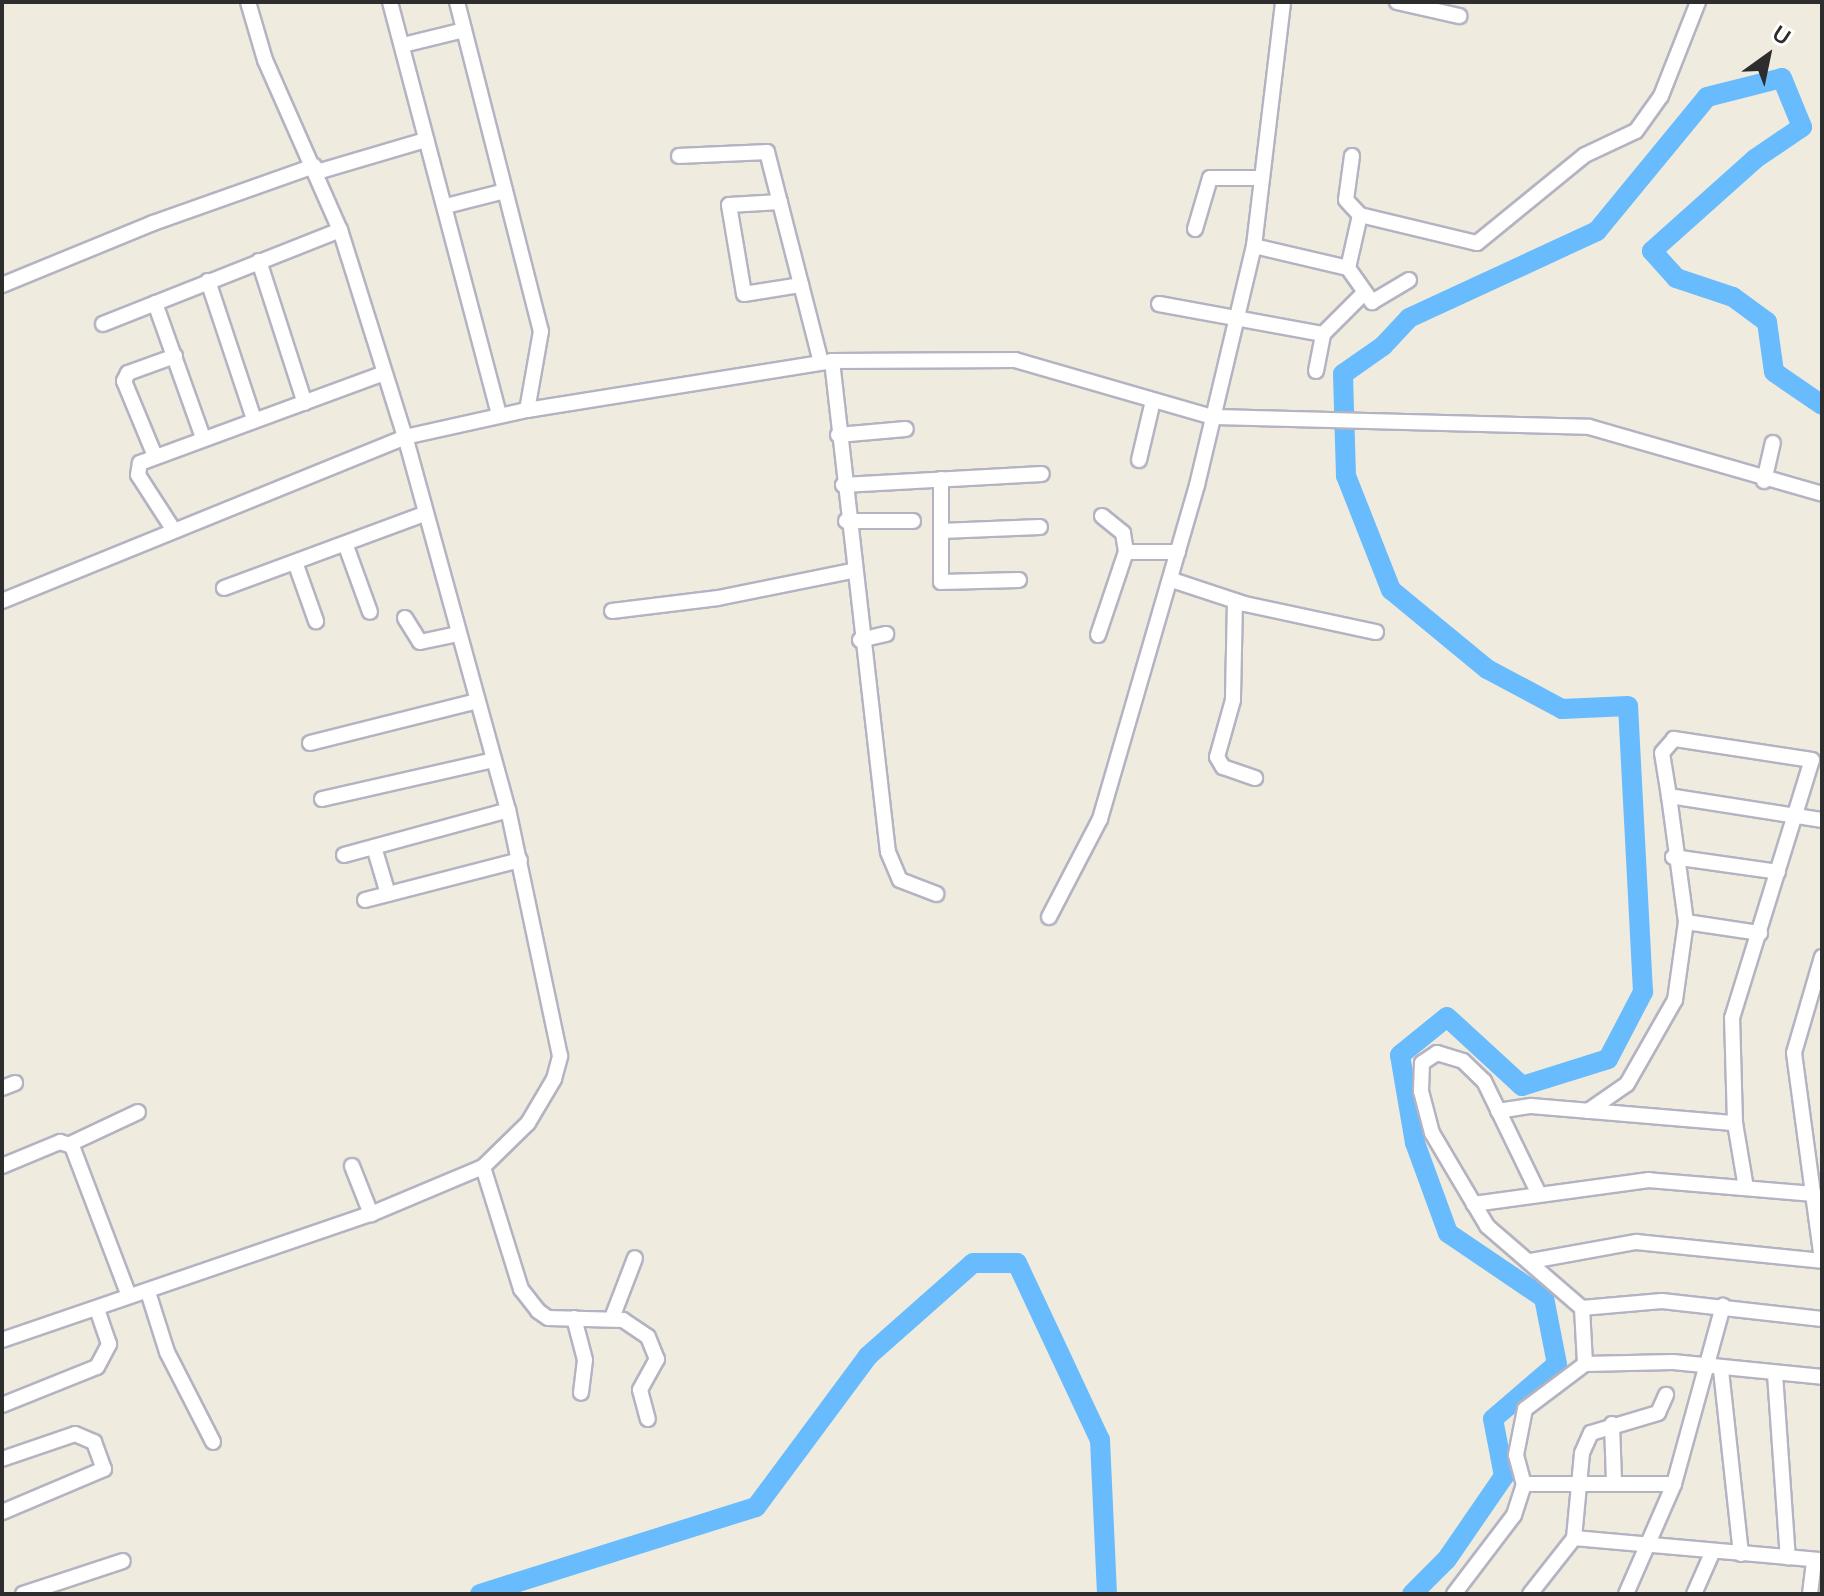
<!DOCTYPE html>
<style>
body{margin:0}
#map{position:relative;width:1824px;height:1596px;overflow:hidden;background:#f0ebdf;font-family:"Nunito Sans",sans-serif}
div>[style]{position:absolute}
.river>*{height:20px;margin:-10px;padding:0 10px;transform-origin:10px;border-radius:10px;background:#68bbfc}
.roads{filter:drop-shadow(2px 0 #b3b3c2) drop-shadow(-2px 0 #b3b3c2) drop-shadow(0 2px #b3b3c2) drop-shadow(0 -2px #b3b3c2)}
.minor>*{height:14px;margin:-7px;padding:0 7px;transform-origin:7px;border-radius:7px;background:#fff}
span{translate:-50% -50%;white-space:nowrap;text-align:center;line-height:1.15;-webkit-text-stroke:8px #fff;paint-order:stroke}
.frame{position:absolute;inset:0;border:4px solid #2d2d2d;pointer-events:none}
.north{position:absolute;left:1728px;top:16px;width:80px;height:80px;-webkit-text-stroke:6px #fff;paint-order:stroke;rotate:33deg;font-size:22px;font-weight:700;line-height:32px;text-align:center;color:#2d2d2d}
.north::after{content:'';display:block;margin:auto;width:28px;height:36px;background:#2d2d2d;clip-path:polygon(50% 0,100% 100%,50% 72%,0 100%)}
</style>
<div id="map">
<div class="river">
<i style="left:480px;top:1594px;width:289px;rotate:-17.5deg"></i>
<i style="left:756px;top:1507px;width:188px;rotate:-53.4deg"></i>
<i style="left:868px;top:1356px;width:140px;rotate:-41.5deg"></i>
<i style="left:973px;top:1263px;width:44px"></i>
<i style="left:1017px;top:1263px;width:195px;rotate:64.9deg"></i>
<i style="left:1100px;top:1440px;width:154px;rotate:87.4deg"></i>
<i style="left:1412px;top:1594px;width:49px;rotate:-45deg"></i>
<i style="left:1447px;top:1559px;width:101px;rotate:-55.5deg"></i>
<i style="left:1504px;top:1476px;width:58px;rotate:-100.9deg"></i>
<i style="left:1493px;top:1419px;width:84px;rotate:-40.7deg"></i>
<i style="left:1557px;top:1364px;width:67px;rotate:-101.1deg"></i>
<i style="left:1544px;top:1298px;width:116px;rotate:-145.9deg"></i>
<i style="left:1448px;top:1233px;width:96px;rotate:-110.1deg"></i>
<i style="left:1415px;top:1143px;width:89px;rotate:-99.7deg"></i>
<i style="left:1400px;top:1055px;width:60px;rotate:-39deg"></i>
<i style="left:1447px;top:1017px;width:102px;rotate:42.6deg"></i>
<i style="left:1522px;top:1086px;width:90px;rotate:-17.4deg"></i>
<i style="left:1608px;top:1059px;width:76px;rotate:-62.4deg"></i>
<i style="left:1643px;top:992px;width:286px;rotate:-93deg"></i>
<i style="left:1628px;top:706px;width:66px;rotate:177.4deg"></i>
<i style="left:1562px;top:709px;width:85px;rotate:-151.9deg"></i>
<i style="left:1487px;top:669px;width:124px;rotate:-140.5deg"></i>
<i style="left:1391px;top:590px;width:123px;rotate:-111.5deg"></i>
<i style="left:1346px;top:476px;width:102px;rotate:-91.7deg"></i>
<i style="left:1343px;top:374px;width:49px;rotate:-35deg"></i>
<i style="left:1383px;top:346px;width:38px;rotate:-47deg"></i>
<i style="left:1409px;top:318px;width:207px;rotate:-24.8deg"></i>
<i style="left:1597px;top:231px;width:173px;rotate:-50.6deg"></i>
<i style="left:1707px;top:97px;width:77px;rotate:-14.2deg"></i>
<i style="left:1782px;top:78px;width:53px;rotate:67.8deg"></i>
<i style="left:1802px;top:127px;width:57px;rotate:145.8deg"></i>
<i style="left:1755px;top:159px;width:138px;rotate:138.2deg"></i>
<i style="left:1652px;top:251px;width:36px;rotate:48deg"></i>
<i style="left:1676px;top:278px;width:60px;rotate:18.4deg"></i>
<i style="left:1733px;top:297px;width:42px;rotate:36.3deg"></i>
<i style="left:1767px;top:322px;width:50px;rotate:82deg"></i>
<i style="left:1774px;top:372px;width:58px;rotate:34.5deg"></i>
</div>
<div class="roads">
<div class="minor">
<i style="left:390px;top:2px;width:427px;rotate:75.2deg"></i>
<i style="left:457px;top:2px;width:340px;rotate:75.7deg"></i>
<i style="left:541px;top:331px;width:80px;rotate:100deg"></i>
<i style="left:1397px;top:2px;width:64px;rotate:12.7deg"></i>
<i style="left:403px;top:45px;width:63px;rotate:-13.8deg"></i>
<i style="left:679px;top:156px;width:88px;rotate:-2.6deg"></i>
<i style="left:767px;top:152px;width:217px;rotate:75.6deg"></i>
<i style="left:1352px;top:156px;width:44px;rotate:97.8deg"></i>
<i style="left:1346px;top:200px;width:21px;rotate:47deg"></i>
<i style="left:317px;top:172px;width:114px;rotate:-16.4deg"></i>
<i style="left:780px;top:202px;width:51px;rotate:176.6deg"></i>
<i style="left:729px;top:205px;width:90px;rotate:80.4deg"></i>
<i style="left:744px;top:294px;width:58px;rotate:-9deg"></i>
<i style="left:446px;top:206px;width:61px;rotate:-14.3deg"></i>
<i style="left:1195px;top:229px;width:53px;rotate:-73.6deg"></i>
<i style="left:1210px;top:178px;width:50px"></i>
<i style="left:1254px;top:246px;width:97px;rotate:13.2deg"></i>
<i style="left:1348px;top:268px;width:42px;rotate:54.8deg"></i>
<i style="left:1372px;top:302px;width:43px;rotate:-30.7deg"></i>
<i style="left:259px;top:261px;width:149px;rotate:72.1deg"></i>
<i style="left:1348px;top:268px;width:54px;rotate:-77.2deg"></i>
<i style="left:1360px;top:215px;width:120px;rotate:13.5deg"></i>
<i style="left:1477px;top:243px;width:139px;rotate:-39.2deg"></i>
<i style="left:1585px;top:155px;width:56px;rotate:-25.2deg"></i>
<i style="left:1636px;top:131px;width:43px;rotate:-54.5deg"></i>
<i style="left:1661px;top:96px;width:101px;rotate:-68.5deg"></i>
<i style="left:208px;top:281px;width:145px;rotate:71.6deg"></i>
<i style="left:2px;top:285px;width:163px;rotate:-22.3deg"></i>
<i style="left:153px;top:223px;width:171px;rotate:-19.5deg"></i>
<i style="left:155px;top:303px;width:143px;rotate:70.4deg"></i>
<i style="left:1159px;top:304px;width:167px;rotate:10.4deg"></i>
<i style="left:103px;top:324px;width:255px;rotate:-21.6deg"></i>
<i style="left:832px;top:361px;width:494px;rotate:83.5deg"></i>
<i style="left:888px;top:852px;width:30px;rotate:67deg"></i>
<i style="left:900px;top:880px;width:39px;rotate:21deg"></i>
<i style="left:1316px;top:371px;width:38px;rotate:-79deg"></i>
<i style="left:1323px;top:334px;width:57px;rotate:-45deg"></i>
<i style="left:838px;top:435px;width:68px;rotate:-5deg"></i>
<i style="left:155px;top:456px;width:81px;rotate:-112.5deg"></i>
<i style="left:124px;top:381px;width:9px;rotate:-63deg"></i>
<i style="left:128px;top:373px;width:50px;rotate:-19.9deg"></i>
<i style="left:1139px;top:460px;width:61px;rotate:-76.7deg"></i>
<i style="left:941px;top:479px;width:103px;rotate:90deg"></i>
<i style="left:941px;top:582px;width:78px;rotate:-1.5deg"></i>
<i style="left:1764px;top:481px;width:39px;rotate:-77deg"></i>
<i style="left:843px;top:485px;width:199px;rotate:-3.2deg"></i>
<i style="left:1102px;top:516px;width:27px;rotate:39deg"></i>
<i style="left:1123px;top:533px;width:19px;rotate:81deg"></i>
<i style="left:846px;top:521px;width:67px"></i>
<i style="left:173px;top:529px;width:64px;rotate:-122.9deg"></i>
<i style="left:138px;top:475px;width:12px;rotate:-81deg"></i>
<i style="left:140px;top:463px;width:260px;rotate:-20.2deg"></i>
<i style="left:941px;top:531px;width:99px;rotate:-2.3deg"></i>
<i style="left:346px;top:546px;width:70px;rotate:70deg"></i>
<i style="left:295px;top:562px;width:63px;rotate:70.4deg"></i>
<i style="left:1172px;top:580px;width:77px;rotate:18.2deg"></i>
<i style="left:1245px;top:604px;width:134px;rotate:12.1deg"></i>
<i style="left:224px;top:588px;width:213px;rotate:-20.3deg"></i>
<i style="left:2px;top:601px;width:435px;rotate:-22.1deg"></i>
<i style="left:405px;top:437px;width:125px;rotate:-12.5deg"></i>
<i style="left:527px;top:410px;width:309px;rotate:-9.1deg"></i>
<i style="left:832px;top:361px;width:183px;rotate:-0.3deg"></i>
<i style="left:1015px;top:360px;width:206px;rotate:16.1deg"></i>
<i style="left:1213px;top:417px;width:376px;rotate:1.5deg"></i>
<i style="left:1589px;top:427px;width:242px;rotate:16deg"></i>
<i style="left:1235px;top:601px;width:99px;rotate:91.2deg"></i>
<i style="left:1233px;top:700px;width:59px;rotate:105.7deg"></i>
<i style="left:1217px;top:757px;width:12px;rotate:59deg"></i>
<i style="left:1223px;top:767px;width:34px;rotate:19deg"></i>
<i style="left:612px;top:611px;width:107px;rotate:-7deg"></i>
<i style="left:718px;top:598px;width:137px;rotate:-11.4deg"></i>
<i style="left:405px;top:618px;width:28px;rotate:58deg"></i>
<i style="left:420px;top:642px;width:38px;rotate:-12deg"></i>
<i style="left:1098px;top:635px;width:88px;rotate:-71.4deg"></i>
<i style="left:1126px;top:552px;width:52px"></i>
<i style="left:860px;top:640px;width:27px;rotate:-13deg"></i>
<i style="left:310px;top:743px;width:172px;rotate:-14.1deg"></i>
<i style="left:322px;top:799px;width:176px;rotate:-12.8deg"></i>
<i style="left:374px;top:847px;width:49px;rotate:73.4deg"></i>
<i style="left:344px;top:855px;width:170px;rotate:-15.3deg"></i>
<i style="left:1673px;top:857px;width:106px;rotate:8.1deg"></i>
<i style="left:365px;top:900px;width:160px;rotate:-14.5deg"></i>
<i style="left:1049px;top:917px;width:110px;rotate:-62.5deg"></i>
<i style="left:1100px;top:819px;width:348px;rotate:-73.8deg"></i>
<i style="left:1197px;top:485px;width:246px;rotate:-76.6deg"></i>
<i style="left:1254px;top:246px;width:246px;rotate:-83.2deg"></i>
<i style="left:1686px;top:922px;width:75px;rotate:8.5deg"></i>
<i style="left:1822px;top:957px;width:100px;rotate:106.3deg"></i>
<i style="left:1794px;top:1053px;width:209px;rotate:82.3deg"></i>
<i style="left:2px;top:1088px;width:14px;rotate:-21deg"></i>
<i style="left:1498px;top:1111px;width:33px;rotate:-9deg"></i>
<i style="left:1531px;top:1106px;width:205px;rotate:4.8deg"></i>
<i style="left:1735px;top:1123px;width:105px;rotate:-91.6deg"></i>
<i style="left:1732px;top:1018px;width:270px;rotate:-72.8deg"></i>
<i style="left:1812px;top:760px;width:140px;rotate:-171.3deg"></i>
<i style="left:1674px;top:739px;width:18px;rotate:131deg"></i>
<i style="left:1662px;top:753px;width:44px;rotate:80.8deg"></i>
<i style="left:1588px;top:1111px;width:47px;rotate:-34.7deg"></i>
<i style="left:1627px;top:1084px;width:97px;rotate:-60.3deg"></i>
<i style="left:1675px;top:1000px;width:79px;rotate:-82deg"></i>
<i style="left:1686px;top:922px;width:127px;rotate:-97.7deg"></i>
<i style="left:1669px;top:796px;width:155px;rotate:8.9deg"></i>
<i style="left:1735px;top:1123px;width:66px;rotate:80.4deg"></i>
<i style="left:70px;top:1144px;width:75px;rotate:-25.2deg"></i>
<i style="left:2px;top:1166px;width:63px;rotate:-22.5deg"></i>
<i style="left:60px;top:1142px;width:13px;rotate:18deg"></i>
<i style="left:72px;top:1146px;width:160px;rotate:69.2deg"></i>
<i style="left:352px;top:1166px;width:52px;rotate:68.4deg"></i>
<i style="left:483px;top:1167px;width:128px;rotate:72.7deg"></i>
<i style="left:521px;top:1289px;width:28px;rotate:52deg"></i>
<i style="left:538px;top:1311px;width:12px;rotate:35deg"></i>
<i style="left:548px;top:1318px;width:75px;rotate:1.5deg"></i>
<i style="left:623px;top:1320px;width:30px;rotate:34deg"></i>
<i style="left:648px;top:1337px;width:24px;rotate:68deg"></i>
<i style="left:657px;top:1359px;width:35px;rotate:119deg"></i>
<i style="left:640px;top:1390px;width:30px;rotate:75deg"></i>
<i style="left:1814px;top:1194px;width:166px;rotate:-175.2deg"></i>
<i style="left:1649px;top:1180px;width:177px;rotate:172.2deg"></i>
<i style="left:1474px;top:1204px;width:26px;rotate:59deg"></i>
<i style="left:1487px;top:1226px;width:125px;rotate:40.8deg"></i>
<i style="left:1582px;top:1308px;width:56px;rotate:86.9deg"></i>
<i style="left:1585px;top:1364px;width:88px;rotate:-1.3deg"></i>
<i style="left:1673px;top:1362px;width:150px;rotate:5.7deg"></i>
<i style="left:1474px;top:1204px;width:82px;rotate:-120.6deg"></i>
<i style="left:1432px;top:1133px;width:43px;rotate:-104.7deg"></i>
<i style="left:1421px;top:1091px;width:28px;rotate:-88deg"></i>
<i style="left:1422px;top:1063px;width:18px;rotate:-34deg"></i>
<i style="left:1437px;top:1053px;width:27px;rotate:17deg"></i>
<i style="left:1463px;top:1061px;width:29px;rotate:44deg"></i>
<i style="left:1484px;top:1081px;width:123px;rotate:64.1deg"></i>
<i style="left:1531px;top:1261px;width:107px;rotate:-10.3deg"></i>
<i style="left:1636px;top:1242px;width:187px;rotate:5.8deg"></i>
<i style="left:148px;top:1292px;width:63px;rotate:72.4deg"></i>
<i style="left:167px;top:1352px;width:101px;rotate:62.9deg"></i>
<i style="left:1582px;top:1308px;width:80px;rotate:-5deg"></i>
<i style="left:1662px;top:1301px;width:161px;rotate:6.4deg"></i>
<i style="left:574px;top:1318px;width:43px;rotate:75.3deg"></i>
<i style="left:585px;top:1360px;width:33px;rotate:97deg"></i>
<i style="left:612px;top:1318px;width:64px;rotate:-69deg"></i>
<i style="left:2px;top:1340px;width:390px;rotate:-18.9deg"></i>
<i style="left:371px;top:1214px;width:121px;rotate:-22.8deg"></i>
<i style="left:483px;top:1167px;width:63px;rotate:-44.4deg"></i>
<i style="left:528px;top:1123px;width:51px;rotate:-59.4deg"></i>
<i style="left:554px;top:1079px;width:24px;rotate:-75deg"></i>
<i style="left:560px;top:1056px;width:251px;rotate:-101.9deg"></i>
<i style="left:508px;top:810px;width:387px;rotate:-105.4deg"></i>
<i style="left:405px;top:437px;width:217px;rotate:-107.4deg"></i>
<i style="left:340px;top:230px;width:186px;rotate:-113.8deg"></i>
<i style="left:265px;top:60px;width:60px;rotate:-106.3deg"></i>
<i style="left:1585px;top:1364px;width:75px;rotate:143.1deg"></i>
<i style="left:1525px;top:1409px;width:47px;rotate:101.1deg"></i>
<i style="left:1516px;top:1455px;width:30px;rotate:75deg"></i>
<i style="left:1524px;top:1484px;width:150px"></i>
<i style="left:1721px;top:1370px;width:185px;rotate:83.8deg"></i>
<i style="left:1775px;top:1374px;width:184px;rotate:86deg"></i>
<i style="left:2px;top:1405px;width:102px;rotate:-21.8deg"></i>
<i style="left:97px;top:1367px;width:26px;rotate:-62deg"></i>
<i style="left:109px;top:1344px;width:36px;rotate:-109deg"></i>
<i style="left:1612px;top:1424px;width:58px;rotate:88deg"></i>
<i style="left:2px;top:1459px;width:77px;rotate:-18.9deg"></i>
<i style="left:75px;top:1434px;width:21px;rotate:23deg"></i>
<i style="left:94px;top:1442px;width:29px;rotate:70deg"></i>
<i style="left:104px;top:1469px;width:111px;rotate:157.1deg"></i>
<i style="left:1574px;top:1538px;width:249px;rotate:5.1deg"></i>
<i style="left:23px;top:1594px;width:105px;rotate:-18.3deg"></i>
<i style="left:1454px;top:1594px;width:99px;rotate:-52.8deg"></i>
<i style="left:1514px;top:1515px;width:33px;rotate:-72deg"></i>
<i style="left:1530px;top:1594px;width:71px;rotate:-51.8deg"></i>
<i style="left:1574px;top:1538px;width:85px;rotate:-84.6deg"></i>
<i style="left:1582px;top:1453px;width:22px;rotate:-66deg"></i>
<i style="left:1591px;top:1433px;width:70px;rotate:-16.6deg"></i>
<i style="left:1658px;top:1413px;width:20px;rotate:-66deg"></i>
<i style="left:1626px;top:1594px;width:120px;rotate:-66.4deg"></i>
<i style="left:1674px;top:1484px;width:185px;rotate:-74.6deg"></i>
<i style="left:1694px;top:1594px;width:47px;rotate:-66.2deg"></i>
<i style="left:1810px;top:1594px;width:34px;rotate:-83deg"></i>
</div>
</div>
<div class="frame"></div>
<div class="north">U</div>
</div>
